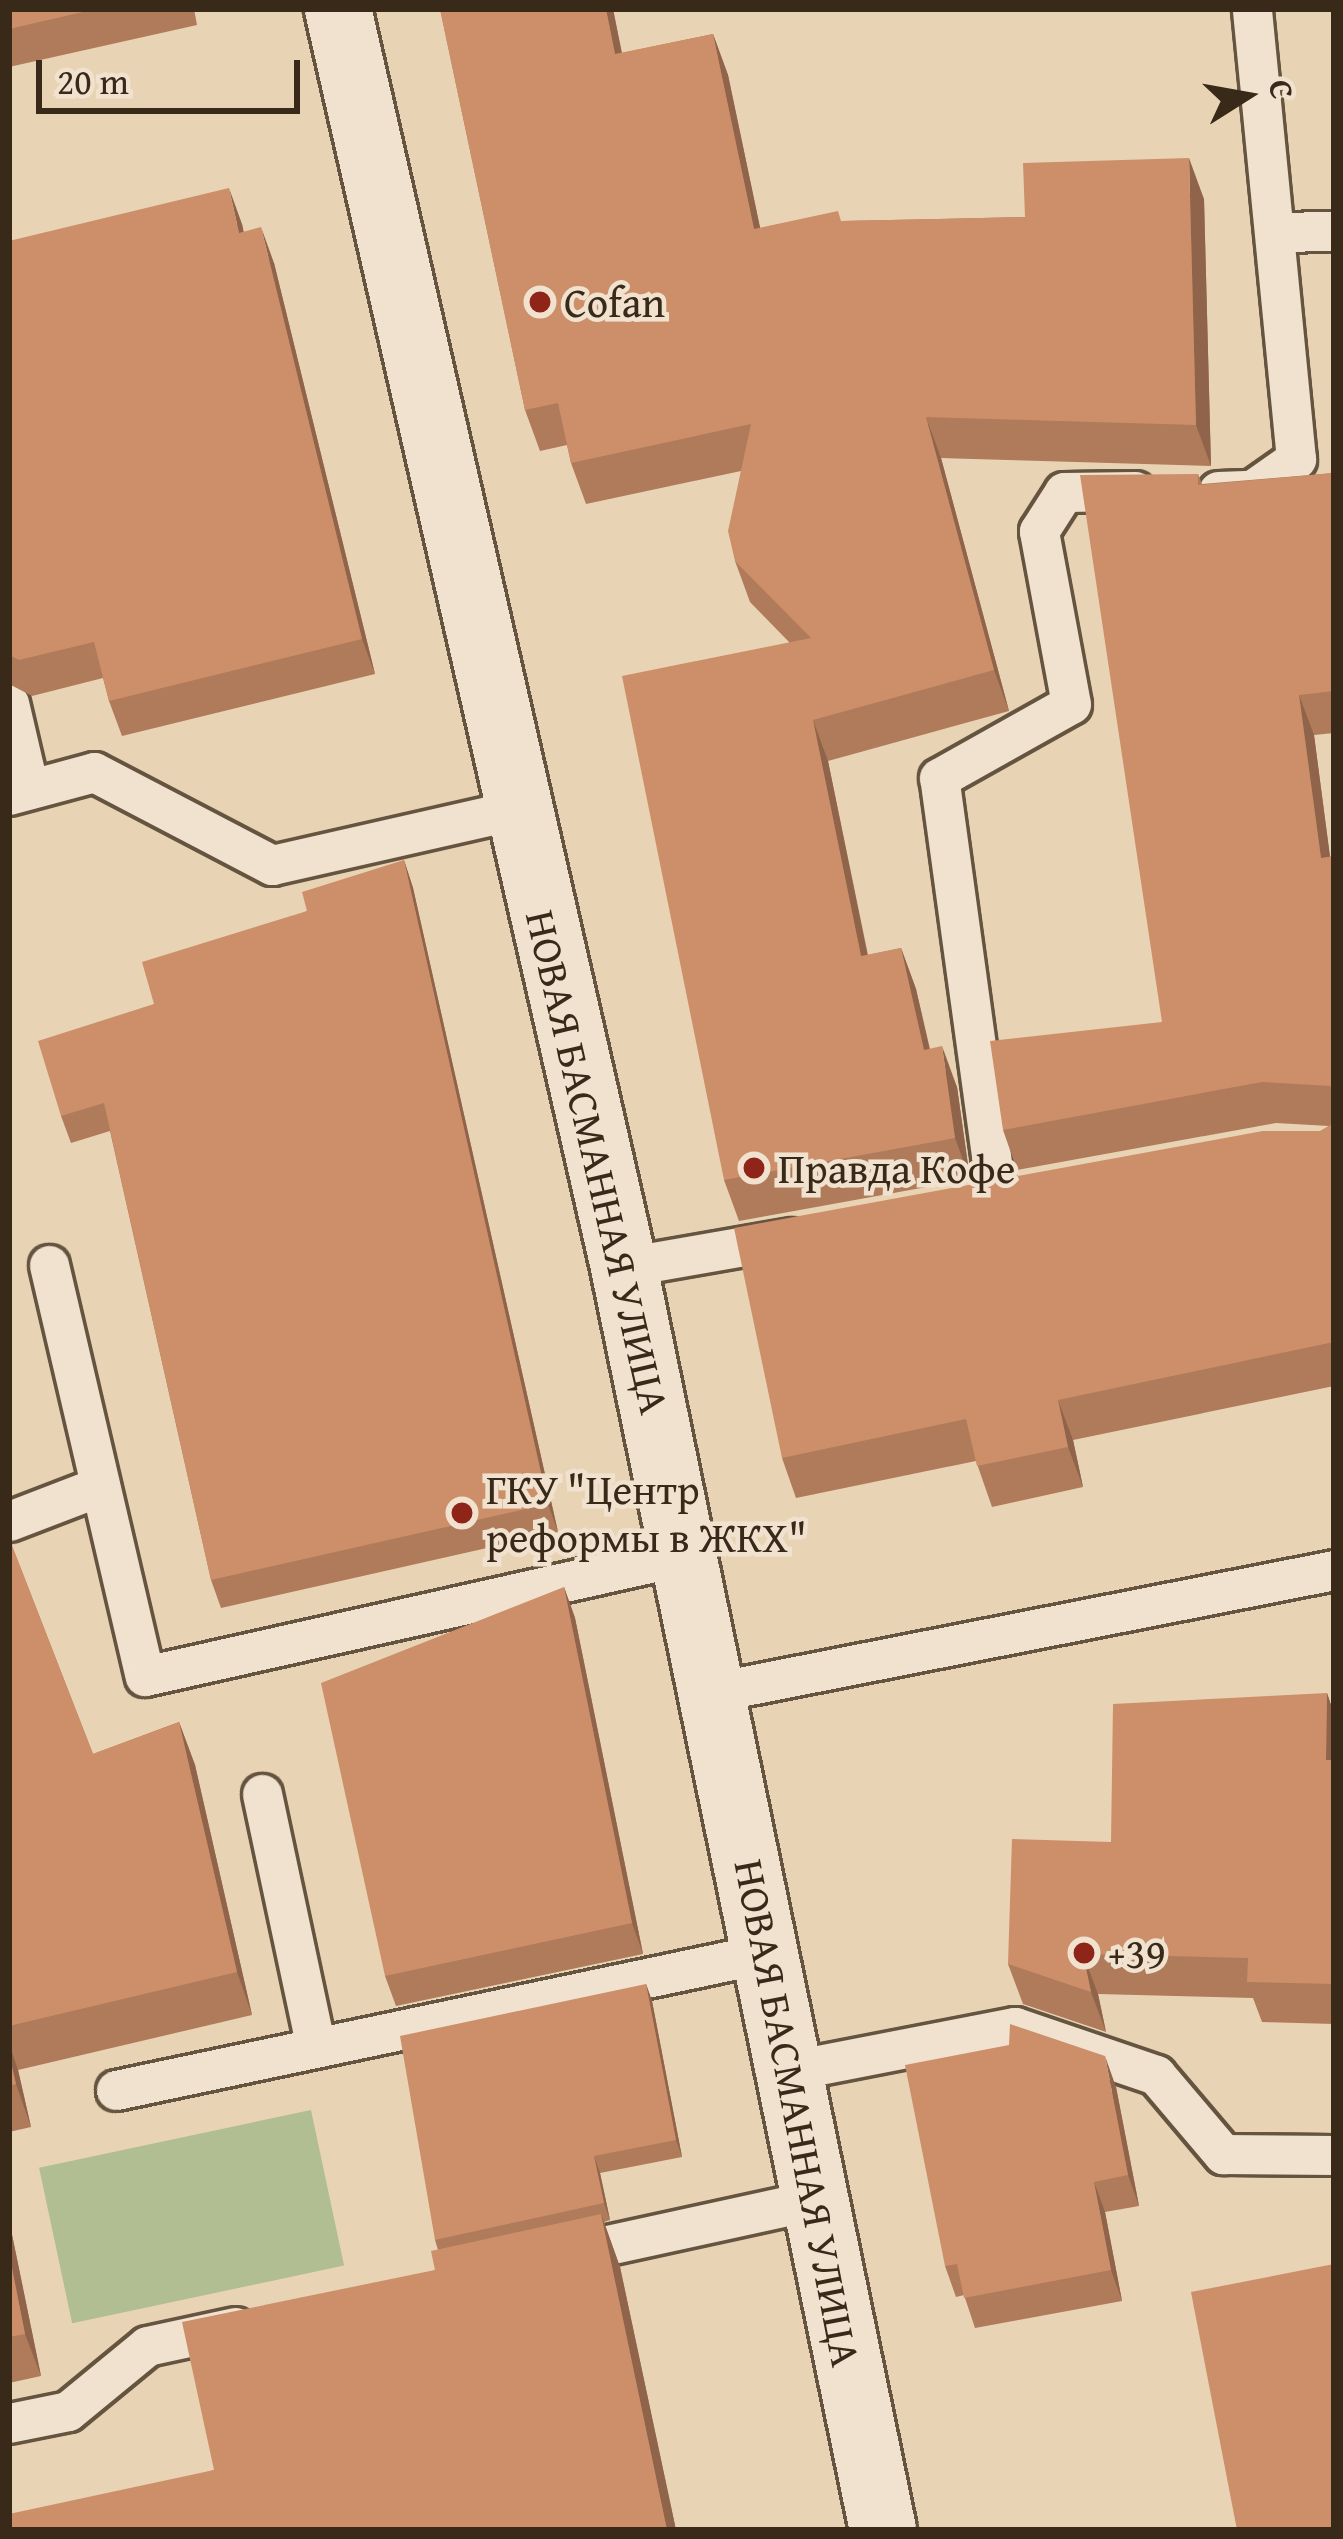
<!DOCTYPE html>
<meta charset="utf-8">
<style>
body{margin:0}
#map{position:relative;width:1343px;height:2539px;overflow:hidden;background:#e8d3b4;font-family:"Gentium Book Plus",serif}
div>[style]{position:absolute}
.green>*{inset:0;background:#b1be91;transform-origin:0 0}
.roads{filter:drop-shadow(3px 0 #65543f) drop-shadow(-3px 0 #65543f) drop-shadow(0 3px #65543f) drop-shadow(0 -3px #65543f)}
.service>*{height:39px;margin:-19.5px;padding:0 19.5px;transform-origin:19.5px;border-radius:19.5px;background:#f0e2ce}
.secondary>*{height:66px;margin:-33px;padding:0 33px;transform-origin:33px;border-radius:33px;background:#f0e2ce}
.wall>*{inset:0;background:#af7b5a}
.shaded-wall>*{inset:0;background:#8f644a}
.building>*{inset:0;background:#cc8f69}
.dots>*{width:33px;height:33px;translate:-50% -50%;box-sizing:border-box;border:6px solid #f0e2ce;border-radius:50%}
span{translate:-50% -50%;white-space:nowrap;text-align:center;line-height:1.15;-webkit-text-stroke:9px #f0e2ce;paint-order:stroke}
.poi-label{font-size:42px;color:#392918}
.left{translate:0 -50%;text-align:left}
.street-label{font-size:42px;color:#392918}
.frame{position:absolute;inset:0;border:12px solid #392918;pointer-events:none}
.north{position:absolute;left:1187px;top:36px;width:120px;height:120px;-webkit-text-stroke:9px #f0e2ce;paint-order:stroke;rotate:79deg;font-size:33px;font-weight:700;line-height:48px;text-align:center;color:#392918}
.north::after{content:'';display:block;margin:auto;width:42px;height:54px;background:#392918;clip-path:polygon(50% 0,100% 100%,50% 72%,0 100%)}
.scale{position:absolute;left:36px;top:60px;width:264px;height:54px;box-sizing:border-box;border:6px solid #392918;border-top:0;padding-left:15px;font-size:36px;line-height:42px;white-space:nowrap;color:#392918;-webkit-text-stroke:9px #f0e2ce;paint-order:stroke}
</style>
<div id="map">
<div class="green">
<i style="left:311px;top:2110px;width:159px;height:278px;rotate:78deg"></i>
</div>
<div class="roads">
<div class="service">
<i style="left:1276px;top:232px;width:58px;rotate:-1deg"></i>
<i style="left:1218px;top:491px;width:34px;rotate:-2deg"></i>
<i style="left:1252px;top:490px;width:54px;rotate:-35.2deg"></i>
<i style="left:1296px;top:459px;width:452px;rotate:-95.6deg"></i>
<i style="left:9px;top:703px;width:88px;rotate:76.9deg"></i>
<i style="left:9px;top:795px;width:88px;rotate:-15.1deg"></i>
<i style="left:94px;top:772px;width:201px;rotate:27.6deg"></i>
<i style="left:272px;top:865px;width:253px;rotate:-12.8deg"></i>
<i style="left:997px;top:1199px;width:425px;rotate:-97.8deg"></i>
<i style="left:939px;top:778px;width:151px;rotate:-29.3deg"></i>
<i style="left:1071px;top:704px;width:176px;rotate:-100.5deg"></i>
<i style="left:1039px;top:531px;width:46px;rotate:-57.3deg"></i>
<i style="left:1064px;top:492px;width:71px;rotate:-0.8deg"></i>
<i style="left:49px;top:1265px;width:422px;rotate:76.9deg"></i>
<i style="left:145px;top:1676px;width:553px;rotate:-12.63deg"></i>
<i style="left:624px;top:1267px;width:169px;rotate:-9.9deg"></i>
<i style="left:9px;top:1521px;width:97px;rotate:-21deg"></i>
<i style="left:714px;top:1692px;width:632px;rotate:-11.13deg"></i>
<i style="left:262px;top:1794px;width:256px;rotate:78deg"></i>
<i style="left:788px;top:2071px;width:231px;rotate:-11deg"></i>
<i style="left:1015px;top:2027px;width:149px;rotate:18.8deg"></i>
<i style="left:1156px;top:2075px;width:104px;rotate:49.7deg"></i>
<i style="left:1223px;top:2154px;width:111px;rotate:0.5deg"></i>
<i style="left:116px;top:2090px;width:663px;rotate:-11.92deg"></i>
<i style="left:562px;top:2255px;width:259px;rotate:-12.3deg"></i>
<i style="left:9px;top:2423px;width:60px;rotate:-11.5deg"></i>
<i style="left:68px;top:2411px;width:102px;rotate:-39.4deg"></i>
<i style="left:147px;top:2346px;width:90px;rotate:-12.2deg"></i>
</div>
<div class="secondary">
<i style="left:338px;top:9px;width:1290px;rotate:77.19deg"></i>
<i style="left:624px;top:1267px;width:1289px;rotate:78.41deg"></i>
</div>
</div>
<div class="wall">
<i style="clip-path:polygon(9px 9px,194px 9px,197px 25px,9px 67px)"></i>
<i style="clip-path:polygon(440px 9px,613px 9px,622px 53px,713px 34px,728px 75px,760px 228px,842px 221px,1025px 217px,1204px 199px,1211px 466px,941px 458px,1009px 711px,828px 761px,868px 955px,901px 948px,916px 989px,930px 1049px,957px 1087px,970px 1179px,739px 1221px,724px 1180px,789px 642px,750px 602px,735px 561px,741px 471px,586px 504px,571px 463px,567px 445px,540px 451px,525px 410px)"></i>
<i style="clip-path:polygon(242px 224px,243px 232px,274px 263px,375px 674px,122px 736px,109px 701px,103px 678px,32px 696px,9px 684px,9px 241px)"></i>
<i style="clip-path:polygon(1334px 473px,1334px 733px,1314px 735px,1330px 857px,1334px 856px,1334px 1386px,1073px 1440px,1083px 1487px,992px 1507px,976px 1461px,796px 1498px,782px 1458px,1329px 1126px,1276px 1123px,1017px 1170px,1003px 1130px,1162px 1022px,1198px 474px,1202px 484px)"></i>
<i style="clip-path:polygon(404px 860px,413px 888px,558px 1532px,221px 1608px,211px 1580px,110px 1131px,71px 1143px,61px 1116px,154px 1004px,307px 911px)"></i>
<i style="clip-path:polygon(9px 1538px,93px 1754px,179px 1722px,195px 1765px,252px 2015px,18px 2070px,31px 2127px,9px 2132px)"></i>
<i style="clip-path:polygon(564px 1587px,575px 1618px,643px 1954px,396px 2006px,385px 1976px)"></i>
<i style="clip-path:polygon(1327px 1693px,1334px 1714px,1334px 2024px,1262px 2022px,1253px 1998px,1098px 1994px,1106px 2032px,1023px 2004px,1008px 1964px,1111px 1842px)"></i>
<i style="clip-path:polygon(646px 1984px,652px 2001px,682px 2157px,600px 2173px,610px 2220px,604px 2222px,620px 2267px,676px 2530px,9px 2530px,214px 2470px,435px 2270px,438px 2250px,435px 2240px)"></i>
<i style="clip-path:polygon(1116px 2087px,1139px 2206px,1105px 2212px,1122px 2301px,975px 2328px,964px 2295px,956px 2297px,945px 2266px)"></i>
<i style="clip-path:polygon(9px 2220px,41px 2376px,9px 2383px)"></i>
</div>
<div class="shaded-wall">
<i style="clip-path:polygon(606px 9px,613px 9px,630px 95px,615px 54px)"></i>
<i style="clip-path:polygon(713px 34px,728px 75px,769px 270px,754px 229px)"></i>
<i style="clip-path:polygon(1189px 158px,1204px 199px,1211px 466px,1196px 425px)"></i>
<i style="clip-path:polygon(229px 188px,242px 224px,252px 268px,239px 233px)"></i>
<i style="clip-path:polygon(261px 227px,274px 263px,375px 674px,362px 639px)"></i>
<i style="clip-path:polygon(926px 417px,941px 458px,1009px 711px,994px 670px)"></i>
<i style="clip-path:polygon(1299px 695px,1314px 735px,1334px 887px,1321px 858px)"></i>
<i style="clip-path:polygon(813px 720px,828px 761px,876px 997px,861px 956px)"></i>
<i style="clip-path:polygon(404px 860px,413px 888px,558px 1532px,548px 1504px)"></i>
<i style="clip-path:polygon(901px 948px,916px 989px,939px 1091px,924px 1050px)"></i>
<i style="clip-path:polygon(942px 1046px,957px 1087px,970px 1179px,955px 1138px)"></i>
<i style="clip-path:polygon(1058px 1400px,1073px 1440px,1083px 1487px,1068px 1447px)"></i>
<i style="clip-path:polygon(564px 1587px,575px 1618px,643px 1954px,632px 1923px)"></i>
<i style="clip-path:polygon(1327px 1693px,1334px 1714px,1334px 1783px,1326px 1760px)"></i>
<i style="clip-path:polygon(179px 1722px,195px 1765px,252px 2015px,237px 1972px)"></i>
<i style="clip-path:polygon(1083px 1954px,1098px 1994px,1106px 2032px,1091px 1992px)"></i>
<i style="clip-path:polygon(646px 1984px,652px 2001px,682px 2157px,676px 2140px)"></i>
<i style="clip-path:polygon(9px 2044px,18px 2070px,31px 2127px,16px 2084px,9px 2054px)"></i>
<i style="clip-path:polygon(1105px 2056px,1116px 2087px,1139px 2206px,1128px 2175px)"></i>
<i style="clip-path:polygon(594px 2156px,600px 2173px,610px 2220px,604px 2203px)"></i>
<i style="clip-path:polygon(1094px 2182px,1105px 2212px,1122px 2301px,1111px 2270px)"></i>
<i style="clip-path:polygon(601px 2214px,620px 2267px,676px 2530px,667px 2530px)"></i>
<i style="clip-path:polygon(9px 2220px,41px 2376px,25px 2334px,9px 2253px)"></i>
</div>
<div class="building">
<i style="clip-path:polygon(9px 9px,96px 9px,9px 29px)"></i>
<i style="clip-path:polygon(440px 9px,606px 9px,615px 54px,713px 34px,754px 229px,838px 211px,841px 221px,1025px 217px,1023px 163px,1189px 158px,1196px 425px,926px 417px,994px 670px,813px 720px,861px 956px,901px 948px,924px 1050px,942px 1046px,955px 1138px,724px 1180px,622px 676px,811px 638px,735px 561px,728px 531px,751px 424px,571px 463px,558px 403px,525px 410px)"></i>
<i style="clip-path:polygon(229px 188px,239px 233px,261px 227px,362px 639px,109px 701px,94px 642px,19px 660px,9px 655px,9px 241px)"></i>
<i style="clip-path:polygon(1334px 473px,1334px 691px,1299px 695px,1321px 858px,1334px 856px,1334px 1098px,1331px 1086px,1262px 1082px,1003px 1130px,990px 1041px,1162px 1022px,1080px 475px,1198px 474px,1198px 485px)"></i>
<i style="clip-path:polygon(404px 860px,548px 1504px,211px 1580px,104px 1103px,61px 1116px,38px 1041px,154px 1004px,142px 962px,307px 911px,302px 892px)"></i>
<i style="clip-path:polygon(1334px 1123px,1334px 1342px,1058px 1400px,1068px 1447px,977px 1466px,966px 1419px,782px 1458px,734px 1228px,1263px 1131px,1320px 1131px)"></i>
<i style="clip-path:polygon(9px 1538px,93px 1754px,179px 1722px,237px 1972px,9px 2026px)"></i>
<i style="clip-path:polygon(564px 1587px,632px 1923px,385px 1976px,321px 1683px)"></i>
<i style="clip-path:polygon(1327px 1693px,1326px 1760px,1334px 1760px,1334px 1984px,1247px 1982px,1248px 1958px,1083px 1954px,1091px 1992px,1008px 1964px,1012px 1839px,1111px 1842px,1113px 1704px)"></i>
<i style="clip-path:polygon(646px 1984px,676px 2140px,594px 2156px,604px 2203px,435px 2240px,400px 2036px)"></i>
<i style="clip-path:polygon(1010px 2024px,1105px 2056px,1128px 2175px,1094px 2182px,1111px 2270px,964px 2298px,957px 2264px,945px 2266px,905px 2065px,1009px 2045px)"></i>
<i style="clip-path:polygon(9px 2054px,16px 2084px,9px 2086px)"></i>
<i style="clip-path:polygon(601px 2214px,667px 2530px,9px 2530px,9px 2514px,214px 2470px,182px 2322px,435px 2270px,431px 2251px)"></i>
<i style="clip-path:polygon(9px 2253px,25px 2334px,9px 2337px)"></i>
<i style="clip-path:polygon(1334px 2264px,1334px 2530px,1237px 2530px,1191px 2292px)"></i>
</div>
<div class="dots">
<i style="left:540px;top:302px;background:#8f2418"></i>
<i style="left:754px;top:1168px;background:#8f2418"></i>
<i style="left:462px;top:1513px;background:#8f2418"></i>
<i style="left:1084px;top:1953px;background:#8f2418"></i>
</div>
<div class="poi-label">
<span class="left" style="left:564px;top:302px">Cofan</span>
<span class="left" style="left:778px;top:1168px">Правда Кофе</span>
<span class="left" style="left:486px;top:1513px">ГКУ "Центр<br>реформы в ЖКХ"</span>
<span class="left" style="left:1108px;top:1953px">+39</span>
</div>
<div class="street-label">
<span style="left:598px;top:1162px;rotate:77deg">НОВАЯ БАСМАННАЯ УЛИЦА</span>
<span style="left:798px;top:2113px;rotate:79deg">НОВАЯ БАСМАННАЯ УЛИЦА</span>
</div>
<div class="frame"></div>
<div class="north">С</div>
<div class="scale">20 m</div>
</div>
